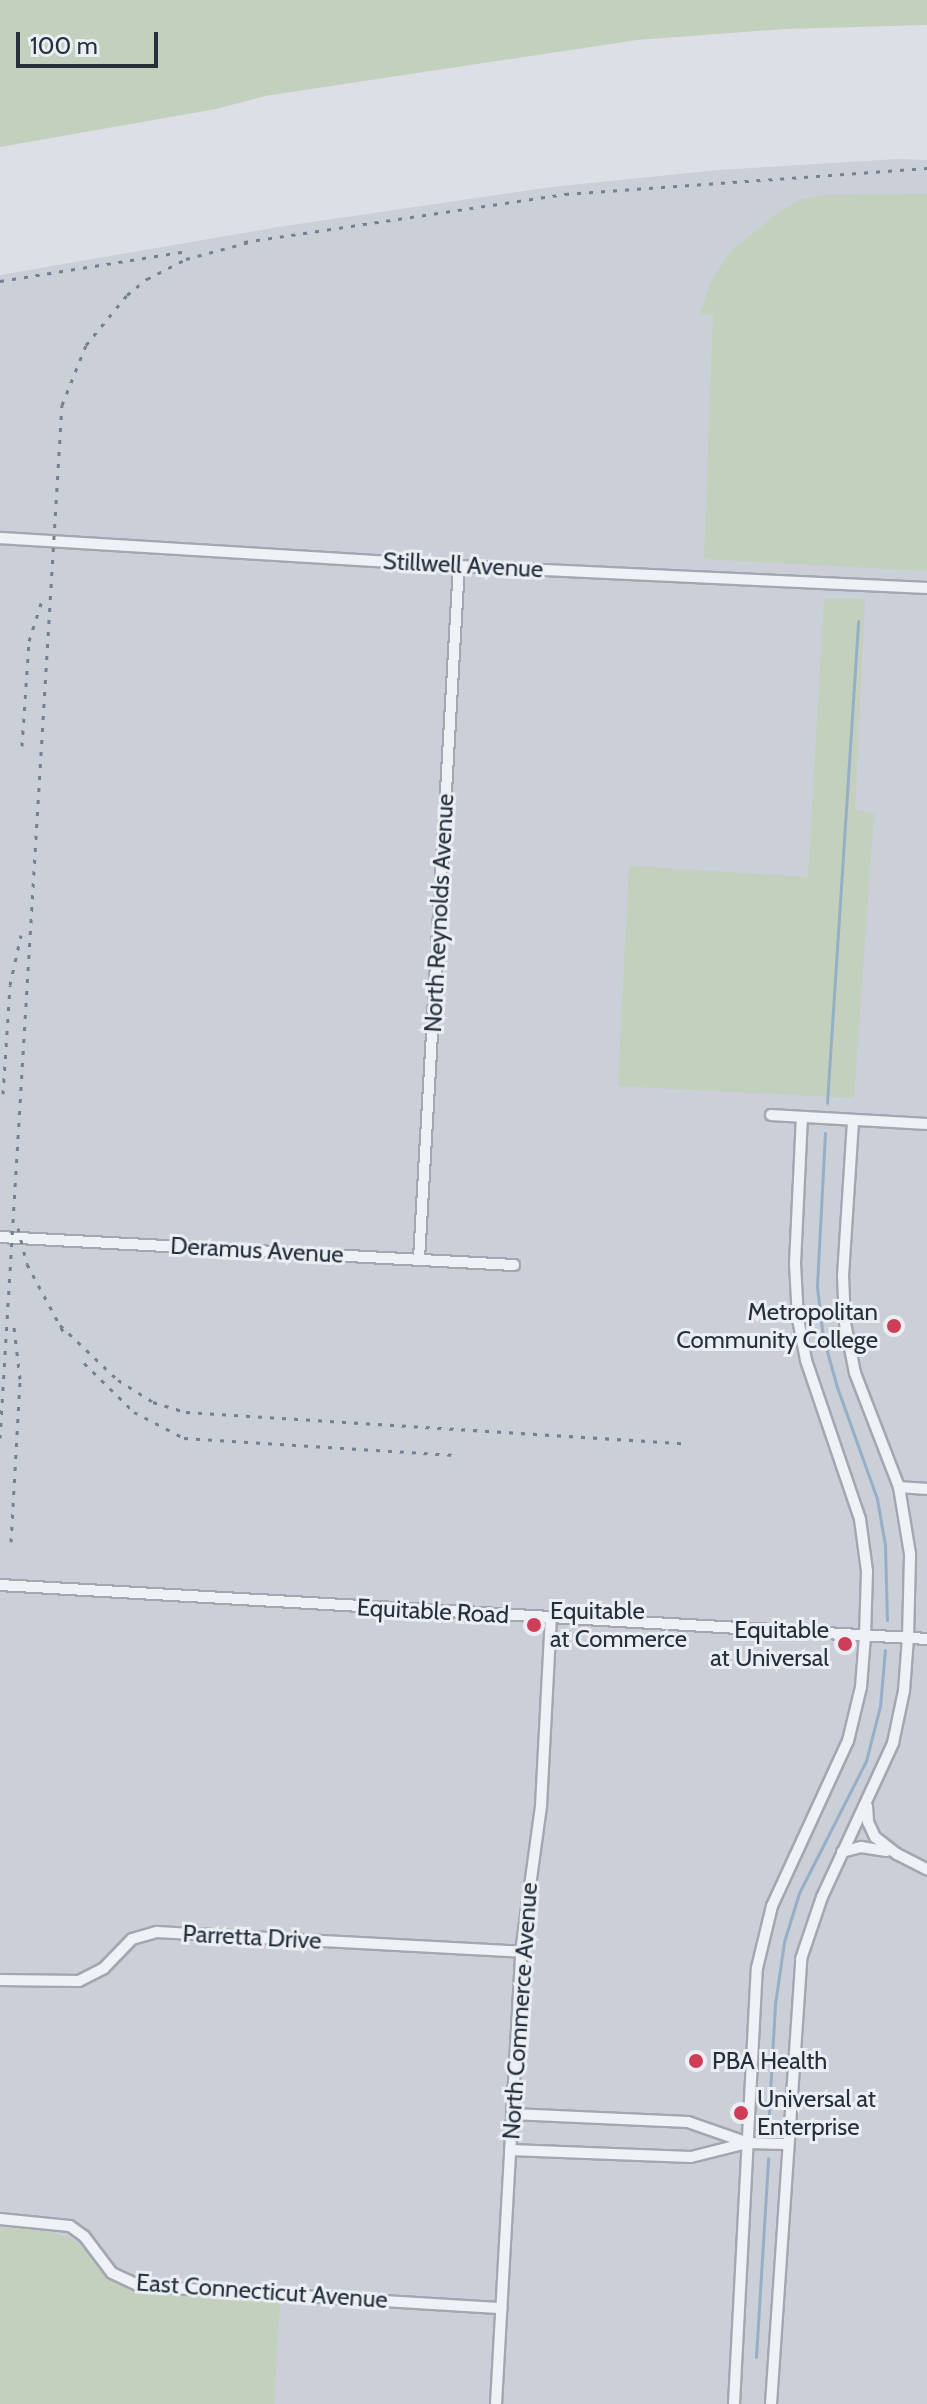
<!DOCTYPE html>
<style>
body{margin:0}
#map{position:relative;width:927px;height:2404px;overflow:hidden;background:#dce0e6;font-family:Cabin,sans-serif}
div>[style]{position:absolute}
.built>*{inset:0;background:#cacfd8}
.green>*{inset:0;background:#c2d0bd}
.stream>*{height:3px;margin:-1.5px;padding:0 1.5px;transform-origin:1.5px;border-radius:1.5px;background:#96afc7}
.roads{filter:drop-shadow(2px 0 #a2a7b0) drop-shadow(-2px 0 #a2a7b0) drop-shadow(0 2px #a2a7b0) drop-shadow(0 -2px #a2a7b0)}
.minor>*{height:10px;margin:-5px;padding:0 5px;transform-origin:5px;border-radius:5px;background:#eef1f5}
.rail>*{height:3px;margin-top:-1.5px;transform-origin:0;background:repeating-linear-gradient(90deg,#758090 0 4px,transparent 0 12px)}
.dots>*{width:22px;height:22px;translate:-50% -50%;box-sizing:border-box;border:4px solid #ebeff4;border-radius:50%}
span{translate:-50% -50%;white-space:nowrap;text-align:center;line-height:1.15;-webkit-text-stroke:6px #ebeff4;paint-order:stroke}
.street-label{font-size:24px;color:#262f3c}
.poi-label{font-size:24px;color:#262f3c}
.right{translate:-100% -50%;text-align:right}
.left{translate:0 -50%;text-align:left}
.scale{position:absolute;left:16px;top:32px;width:142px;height:36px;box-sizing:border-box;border:4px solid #262f3c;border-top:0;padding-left:10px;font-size:24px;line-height:28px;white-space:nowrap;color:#262f3c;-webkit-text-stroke:6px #ebeff4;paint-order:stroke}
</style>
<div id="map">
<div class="built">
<i style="clip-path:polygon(898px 159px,927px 160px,927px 2404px,0 2404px,0 275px,278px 227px,551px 187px,718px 170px)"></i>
</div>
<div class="green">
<i style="clip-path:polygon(0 0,927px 0,927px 25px,786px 29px,637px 40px,265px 96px,216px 109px,0 147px)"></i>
<i style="clip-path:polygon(927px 194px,927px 571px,704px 559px,713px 315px,700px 315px,711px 281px,731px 251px,772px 217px,800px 200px,823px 195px)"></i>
<i style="clip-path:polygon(824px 599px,865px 599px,855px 810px,874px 814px,854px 1098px,618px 1086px,629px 866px,808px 877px)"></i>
<i style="clip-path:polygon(0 2227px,42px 2229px,70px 2238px,85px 2250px,99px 2270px,130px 2291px,280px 2302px,274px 2404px,0 2404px)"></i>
</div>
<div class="stream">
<i style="left:827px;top:1103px;width:483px;rotate:-86.3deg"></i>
<i style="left:825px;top:1133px;width:154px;rotate:93deg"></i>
<i style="left:817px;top:1287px;width:50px;rotate:83.2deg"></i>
<i style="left:823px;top:1337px;width:52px;rotate:74.4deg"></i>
<i style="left:837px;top:1387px;width:119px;rotate:70.3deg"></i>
<i style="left:877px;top:1499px;width:47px;rotate:80.1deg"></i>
<i style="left:885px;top:1545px;width:75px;rotate:88.5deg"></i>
<i style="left:768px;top:2129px;width:125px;rotate:-86.8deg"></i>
<i style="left:775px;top:2004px;width:63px;rotate:-81.7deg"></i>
<i style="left:784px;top:1942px;width:51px;rotate:-73deg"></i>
<i style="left:799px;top:1893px;width:148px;rotate:-63.1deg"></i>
<i style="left:866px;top:1761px;width:57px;rotate:-75.7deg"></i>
<i style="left:880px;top:1706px;width:56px;rotate:-84.9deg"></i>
<i style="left:756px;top:2357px;width:199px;rotate:-86.5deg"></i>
</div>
<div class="roads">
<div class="minor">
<i style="left:0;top:538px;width:460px;rotate:3.5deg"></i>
<i style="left:459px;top:566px;width:469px;rotate:2.7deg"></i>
<i style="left:771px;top:1115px;width:156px;rotate:3.3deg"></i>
<i style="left:0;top:1237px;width:515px;rotate:3.12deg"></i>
<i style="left:419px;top:1259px;width:694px;rotate:-86.7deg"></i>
<i style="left:899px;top:1487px;width:28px;rotate:4deg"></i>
<i style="left:0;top:1585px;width:929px;rotate:3.33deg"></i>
<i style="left:867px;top:1806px;width:16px;rotate:86deg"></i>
<i style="left:868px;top:1822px;width:17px;rotate:65deg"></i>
<i style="left:875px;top:1837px;width:28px;rotate:38deg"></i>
<i style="left:897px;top:1854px;width:34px;rotate:27deg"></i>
<i style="left:842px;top:1852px;width:20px;rotate:-15deg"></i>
<i style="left:861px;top:1847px;width:26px;rotate:9deg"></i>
<i style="left:0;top:1980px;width:79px;rotate:0.7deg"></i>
<i style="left:79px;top:1981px;width:28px;rotate:-27deg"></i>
<i style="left:104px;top:1968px;width:40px;rotate:-46deg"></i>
<i style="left:132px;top:1939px;width:26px;rotate:-16deg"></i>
<i style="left:157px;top:1932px;width:365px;rotate:3.1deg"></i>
<i style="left:512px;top:2114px;width:176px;rotate:2.6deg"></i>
<i style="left:688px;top:2122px;width:60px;rotate:19.3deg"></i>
<i style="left:510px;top:2150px;width:181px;rotate:2.2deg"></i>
<i style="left:691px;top:2157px;width:58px;rotate:-14deg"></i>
<i style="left:747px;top:2143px;width:40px;rotate:1.4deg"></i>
<i style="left:0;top:2219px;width:70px;rotate:5.7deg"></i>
<i style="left:70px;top:2226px;width:17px;rotate:36deg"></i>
<i style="left:84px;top:2236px;width:46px;rotate:52.9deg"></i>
<i style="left:112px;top:2273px;width:31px;rotate:25deg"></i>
<i style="left:140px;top:2286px;width:362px;rotate:3.5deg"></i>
<i style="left:496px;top:2404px;width:453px;rotate:-86.8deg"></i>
<i style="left:521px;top:1952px;width:147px;rotate:-82.2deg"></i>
<i style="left:541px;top:1806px;width:188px;rotate:-87deg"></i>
<i style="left:734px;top:2404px;width:437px;rotate:-87deg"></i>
<i style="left:757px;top:1968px;width:64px;rotate:-76.4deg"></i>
<i style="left:772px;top:1906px;width:182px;rotate:-65.3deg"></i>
<i style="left:848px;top:1741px;width:56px;rotate:-76.5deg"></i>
<i style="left:861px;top:1687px;width:51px;rotate:-85.5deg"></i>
<i style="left:865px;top:1636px;width:65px;rotate:-88.2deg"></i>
<i style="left:867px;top:1571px;width:52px;rotate:-97.7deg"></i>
<i style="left:860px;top:1519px;width:168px;rotate:-108.8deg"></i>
<i style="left:806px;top:1360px;width:42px;rotate:-101deg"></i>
<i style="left:798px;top:1319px;width:55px;rotate:-93.1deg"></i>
<i style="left:795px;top:1264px;width:147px;rotate:-87.3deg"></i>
<i style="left:771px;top:2404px;width:446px;rotate:-86.1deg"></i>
<i style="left:801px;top:1959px;width:65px;rotate:-71.3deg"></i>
<i style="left:822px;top:1897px;width:170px;rotate:-65.2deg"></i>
<i style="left:893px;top:1743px;width:53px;rotate:-78.1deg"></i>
<i style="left:904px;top:1691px;width:53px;rotate:-85.7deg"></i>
<i style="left:908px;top:1638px;width:84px;rotate:-88.6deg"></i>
<i style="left:910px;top:1554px;width:68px;rotate:-99.3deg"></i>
<i style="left:899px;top:1487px;width:122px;rotate:-111.1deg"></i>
<i style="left:855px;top:1373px;width:51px;rotate:-101.3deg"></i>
<i style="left:845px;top:1323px;width:47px;rotate:-92.4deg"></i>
<i style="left:843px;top:1276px;width:156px;rotate:-86.3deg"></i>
</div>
</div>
<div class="rail">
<i style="left:244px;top:242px;width:325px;rotate:-8.5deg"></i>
<i style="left:565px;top:194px;width:363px;rotate:-4.1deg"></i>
<i style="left:0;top:281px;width:190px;rotate:-9.1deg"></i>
<i style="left:22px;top:746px;width:105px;rotate:-86.2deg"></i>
<i style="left:29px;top:641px;width:46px;rotate:-72.3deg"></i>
<i style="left:3px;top:1094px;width:109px;rotate:-86.3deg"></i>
<i style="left:10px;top:985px;width:51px;rotate:-77.6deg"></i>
<i style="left:18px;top:1228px;width:37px;rotate:76deg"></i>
<i style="left:27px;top:1264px;width:78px;rotate:61.8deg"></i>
<i style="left:60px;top:1325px;width:80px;rotate:43.5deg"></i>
<i style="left:118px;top:1380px;width:41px;rotate:32.2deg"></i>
<i style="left:153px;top:1402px;width:34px;rotate:17deg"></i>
<i style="left:186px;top:1412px;width:497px;rotate:3.6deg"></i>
<i style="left:84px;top:1363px;width:70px;rotate:44.4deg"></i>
<i style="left:134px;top:1412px;width:56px;rotate:27.5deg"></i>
<i style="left:184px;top:1438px;width:271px;rotate:3.6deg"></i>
<i style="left:0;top:1438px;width:1035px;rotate:-86.57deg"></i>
<i style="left:62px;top:405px;width:65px;rotate:-68.2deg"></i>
<i style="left:86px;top:345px;width:65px;rotate:-50.6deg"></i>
<i style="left:127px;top:295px;width:26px;rotate:-39deg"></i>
<i style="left:147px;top:279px;width:44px;rotate:-27.1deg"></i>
<i style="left:186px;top:259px;width:69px;rotate:-15deg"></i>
<i style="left:11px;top:1542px;width:163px;rotate:-86.8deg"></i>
<i style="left:20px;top:1379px;width:52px;rotate:-96.6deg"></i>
</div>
<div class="dots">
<i style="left:894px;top:1326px;background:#cf3d58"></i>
<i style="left:534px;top:1625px;background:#cf3d58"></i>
<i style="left:845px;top:1644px;background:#cf3d58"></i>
<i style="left:696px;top:2061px;background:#cf3d58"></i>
<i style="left:741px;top:2113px;background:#cf3d58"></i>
</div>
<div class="street-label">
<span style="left:463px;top:565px;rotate:3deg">Stillwell Avenue</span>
<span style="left:439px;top:913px;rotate:-87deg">North Reynolds Avenue</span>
<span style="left:257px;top:1250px;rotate:3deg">Deramus Avenue</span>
<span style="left:433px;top:1611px;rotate:3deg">Equitable Road</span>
<span style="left:252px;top:1937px;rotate:3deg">Parretta Drive</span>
<span style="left:520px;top:2011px;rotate:-86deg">North Commerce Avenue</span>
<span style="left:262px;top:2291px;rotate:4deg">East Connecticut Avenue</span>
</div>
<div class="poi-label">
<span class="right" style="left:878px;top:1326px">Metropolitan<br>Community College</span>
<span class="left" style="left:550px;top:1625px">Equitable<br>at Commerce</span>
<span class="right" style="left:829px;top:1644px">Equitable<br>at Universal</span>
<span class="left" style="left:712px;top:2061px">PBA Health</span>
<span class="left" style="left:757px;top:2113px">Universal at<br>Enterprise</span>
</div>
<div class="scale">100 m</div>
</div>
